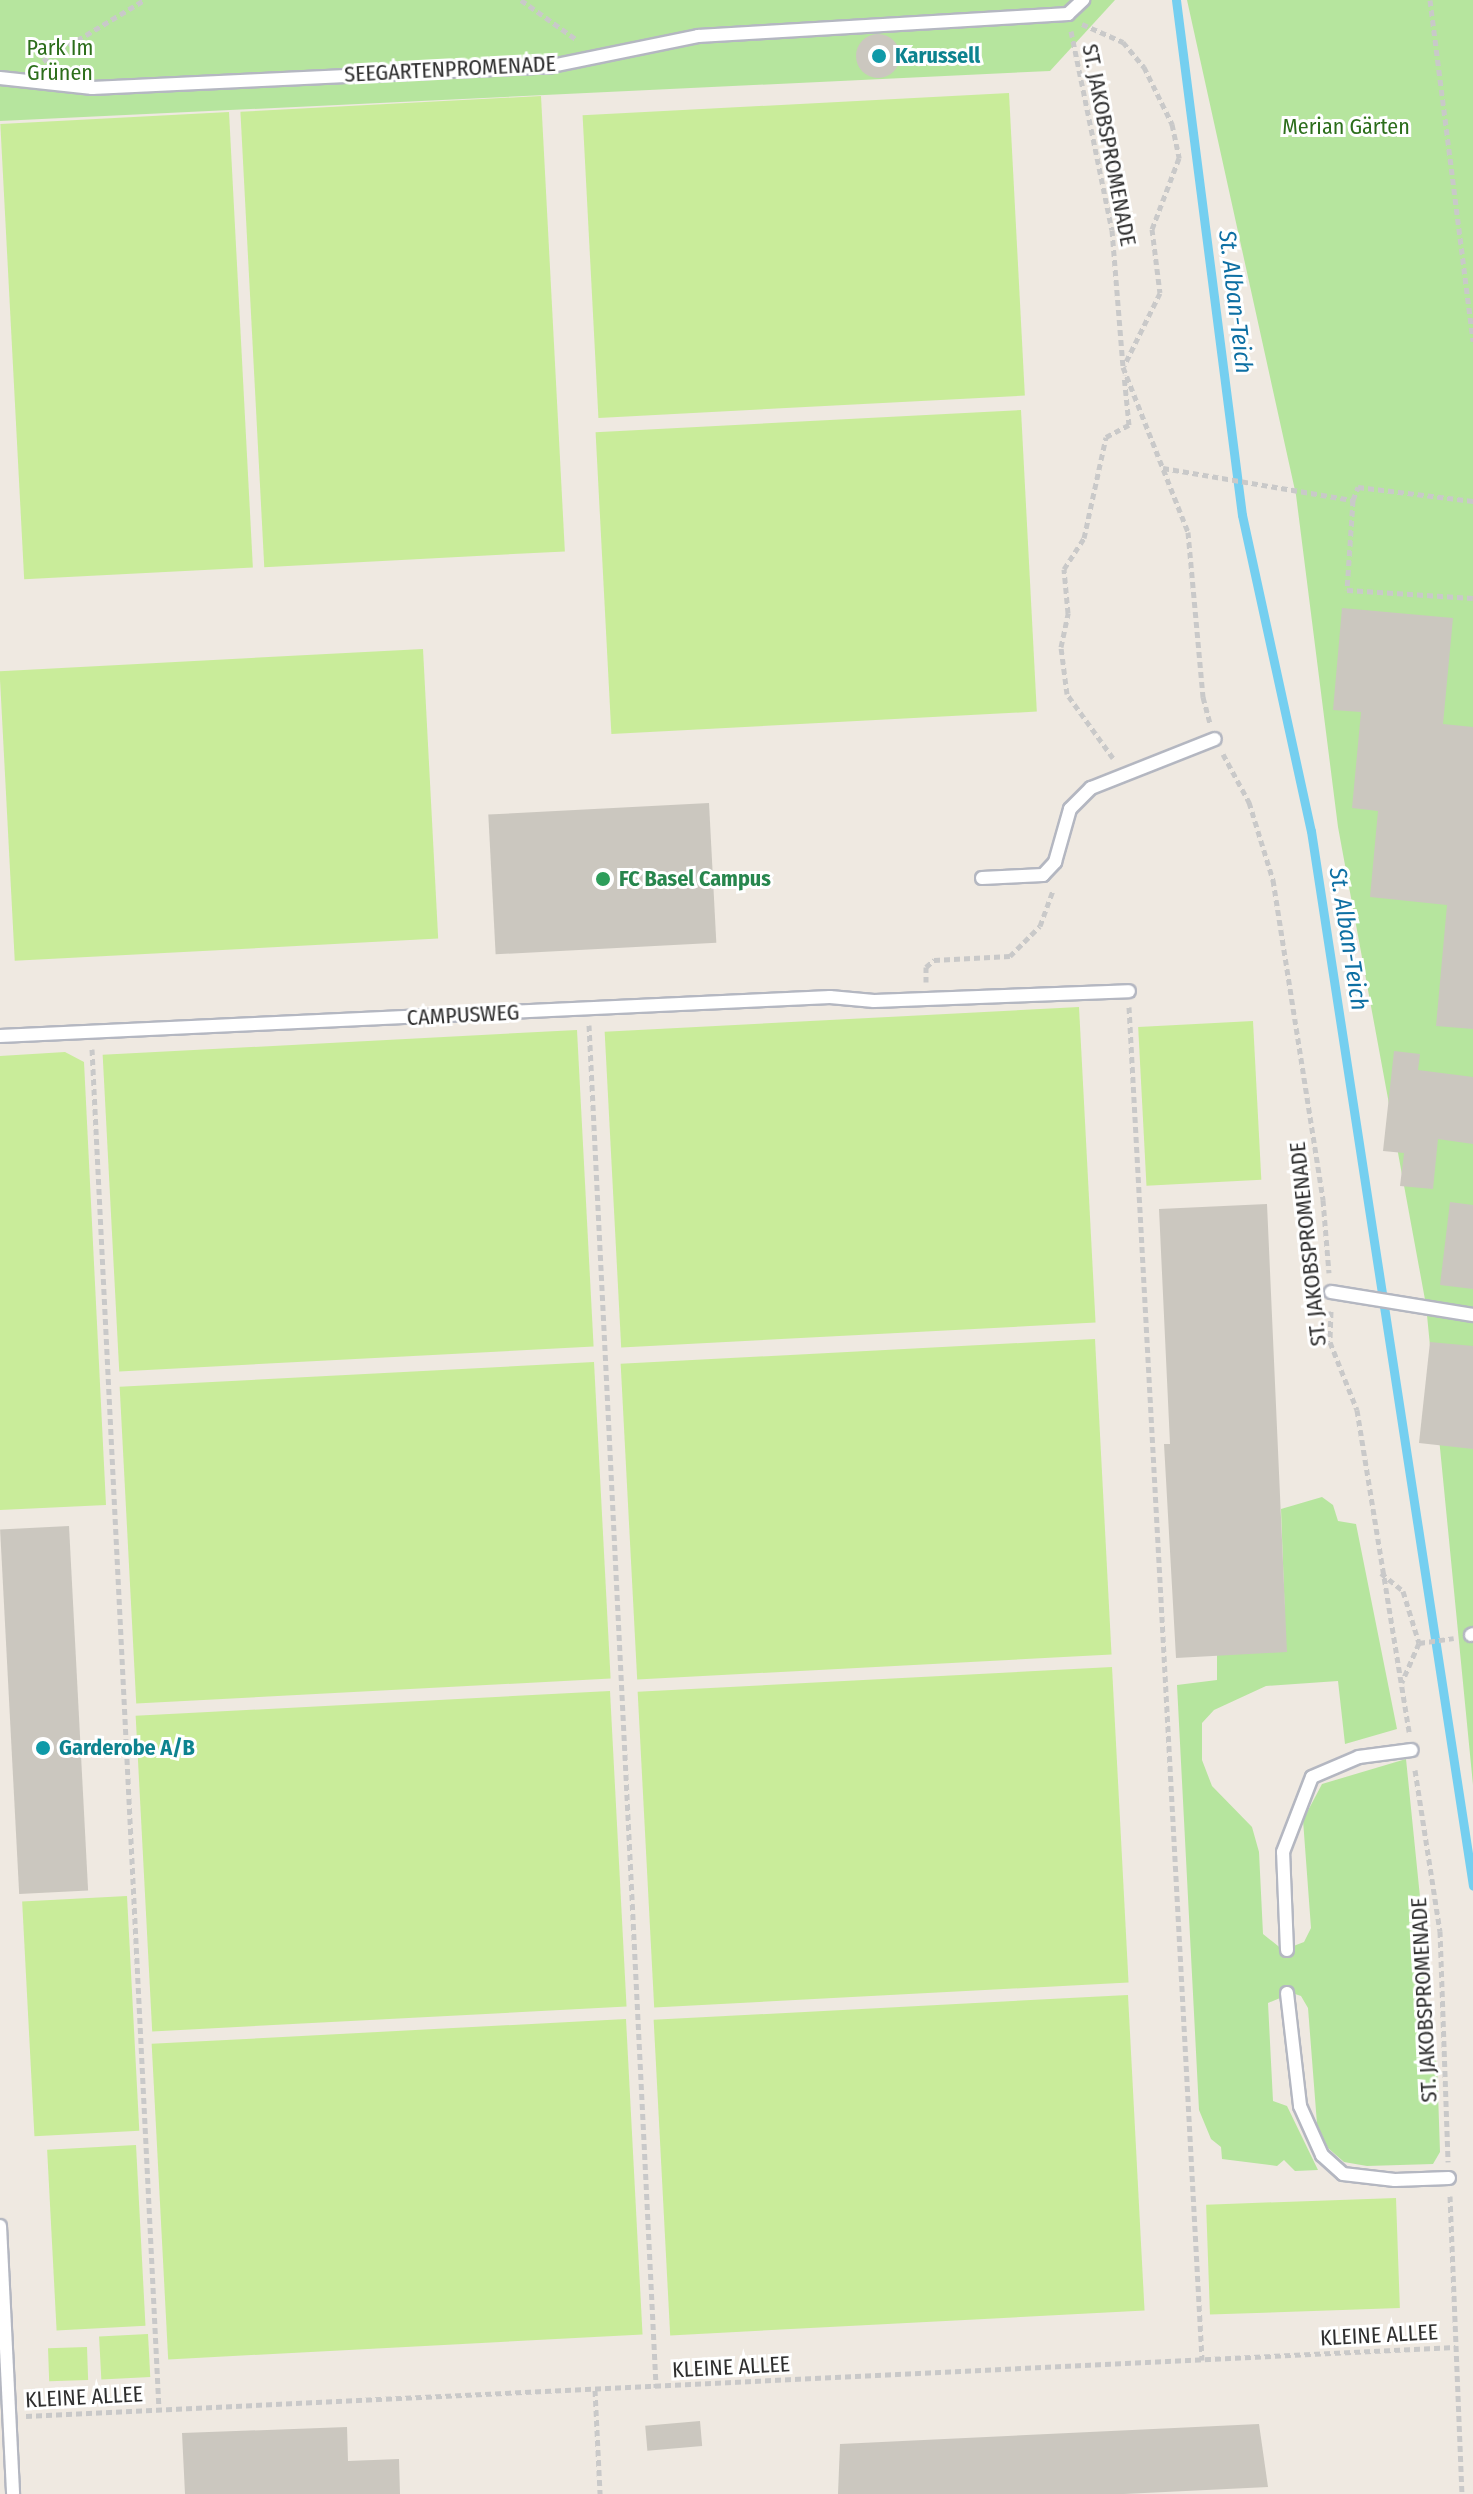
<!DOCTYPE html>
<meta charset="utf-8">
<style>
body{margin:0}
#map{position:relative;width:1473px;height:2494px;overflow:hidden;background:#efe9e1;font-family:"Fira Sans Condensed",sans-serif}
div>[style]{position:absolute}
.green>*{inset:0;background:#b6e59e}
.pitch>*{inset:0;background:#c9ec9a;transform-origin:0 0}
.stream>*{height:9px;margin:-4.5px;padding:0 4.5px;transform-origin:4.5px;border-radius:4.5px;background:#75cff0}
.building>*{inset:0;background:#cbc7bf;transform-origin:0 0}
.round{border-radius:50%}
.path>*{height:5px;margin-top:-2.5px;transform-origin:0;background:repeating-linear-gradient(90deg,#c9c9c9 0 6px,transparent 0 10px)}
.roads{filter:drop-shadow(2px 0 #b4b7c1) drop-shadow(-2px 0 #b4b7c1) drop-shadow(0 2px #b4b7c1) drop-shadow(0 -2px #b4b7c1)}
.service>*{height:12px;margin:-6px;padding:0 6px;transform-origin:6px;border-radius:6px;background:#fff}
.dots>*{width:22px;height:22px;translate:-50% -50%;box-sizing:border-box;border:4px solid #fff;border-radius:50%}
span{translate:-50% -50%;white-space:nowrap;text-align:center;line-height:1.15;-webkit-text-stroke:6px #fff;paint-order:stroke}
.park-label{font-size:22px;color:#2c6e1b}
.culture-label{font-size:22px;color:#0d838f;font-weight:700}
.left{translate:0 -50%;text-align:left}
.street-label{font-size:22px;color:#2e2e2e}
.leisure-label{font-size:22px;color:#27864d;font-weight:700}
.water-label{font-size:24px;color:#0d6fa3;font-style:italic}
</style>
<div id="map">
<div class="green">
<i style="clip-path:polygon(0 0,1115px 0,1050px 71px,0 121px)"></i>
<i style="clip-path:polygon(1187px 0,1473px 0,1473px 1785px,1426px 1305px,1338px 827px,1296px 495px)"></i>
<i style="clip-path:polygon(1322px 1497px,1333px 1505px,1338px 1521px,1356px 1524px,1397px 1729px,1345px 1744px,1338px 1681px,1266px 1686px,1214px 1710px,1202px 1723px,1202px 1760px,1212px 1786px,1252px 1827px,1259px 1852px,1263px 1934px,1283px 1950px,1304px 1942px,1311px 1928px,1303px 1820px,1322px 1784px,1406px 1759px,1427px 1966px,1420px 1993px,1423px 2036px,1437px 2063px,1440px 2152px,1433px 2164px,1367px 2166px,1344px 2162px,1328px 2148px,1317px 2124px,1308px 2008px,1301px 1996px,1292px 1993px,1268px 2003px,1273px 2101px,1287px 2106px,1318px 2170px,1295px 2171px,1284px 2160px,1277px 2166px,1222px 2159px,1221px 2147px,1211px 2139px,1199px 2110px,1177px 1685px,1217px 1680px,1217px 1655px,1285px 1619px,1281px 1509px)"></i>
</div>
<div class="pitch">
<i style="left:1009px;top:93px;width:303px;height:427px;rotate:87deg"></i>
<i style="left:541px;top:96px;width:456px;height:301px;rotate:87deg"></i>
<i style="left:229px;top:112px;width:456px;height:229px;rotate:87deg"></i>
<i style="left:1021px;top:410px;width:302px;height:426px;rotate:87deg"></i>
<i style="left:423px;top:649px;width:290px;height:424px;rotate:87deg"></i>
<i style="left:1079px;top:1007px;width:316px;height:475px;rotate:87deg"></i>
<i style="left:1253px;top:1021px;width:159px;height:115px;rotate:87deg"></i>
<i style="left:577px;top:1030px;width:317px;height:475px;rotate:87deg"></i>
<i style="clip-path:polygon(65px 1052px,84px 1062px,106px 1505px,0 1510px,0 1056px)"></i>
<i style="left:1095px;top:1339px;width:316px;height:475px;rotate:87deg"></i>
<i style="left:594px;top:1362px;width:317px;height:475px;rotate:87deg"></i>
<i style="left:1112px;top:1667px;width:316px;height:475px;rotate:87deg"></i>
<i style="left:610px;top:1691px;width:316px;height:475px;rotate:87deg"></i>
<i style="left:127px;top:1896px;width:235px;height:105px;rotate:87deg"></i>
<i style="left:1128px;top:1995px;width:316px;height:475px;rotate:87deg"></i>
<i style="left:626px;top:2019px;width:316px;height:475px;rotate:87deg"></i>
<i style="left:136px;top:2145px;width:181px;height:89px;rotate:87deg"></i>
<i style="left:1396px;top:2198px;width:110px;height:190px;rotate:88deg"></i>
<i style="left:148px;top:2334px;width:43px;height:49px;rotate:87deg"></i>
<i style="left:87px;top:2347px;width:33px;height:39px;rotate:88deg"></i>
</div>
<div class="stream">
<i style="left:1176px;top:0;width:519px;rotate:82.7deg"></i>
<i style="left:1242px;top:515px;width:323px;rotate:77.7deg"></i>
<i style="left:1311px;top:831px;width:1067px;rotate:81.27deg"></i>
</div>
<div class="building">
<i class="round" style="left:856px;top:34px;width:44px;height:44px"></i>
<i style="clip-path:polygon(1342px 608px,1453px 618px,1443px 724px,1473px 727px,1473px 1029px,1436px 1026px,1447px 905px,1370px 897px,1378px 811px,1352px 808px,1361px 712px,1333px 710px)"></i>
<i style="left:709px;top:803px;width:140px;height:221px;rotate:87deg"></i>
<i style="clip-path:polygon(1394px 1051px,1420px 1054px,1418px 1070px,1473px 1077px,1473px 1144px,1438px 1139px,1433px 1189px,1400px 1186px,1404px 1153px,1383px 1151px)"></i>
<i style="clip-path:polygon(1450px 1202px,1473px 1205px,1473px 1289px,1440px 1285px)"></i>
<i style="clip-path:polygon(1267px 1204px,1287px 1652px,1176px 1658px,1164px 1444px,1170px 1444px,1159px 1209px)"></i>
<i style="clip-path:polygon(1430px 1342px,1473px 1346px,1473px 1449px,1419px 1443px)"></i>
<i style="left:69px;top:1526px;width:365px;height:69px;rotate:87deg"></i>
<i style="left:700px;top:2421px;width:25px;height:55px;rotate:85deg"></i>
<i style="clip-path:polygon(1259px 2424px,1268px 2487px,1124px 2494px,838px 2494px,840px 2444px)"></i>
<i style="clip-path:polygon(347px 2427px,348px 2461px,399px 2459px,400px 2494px,185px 2494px,182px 2433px)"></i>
</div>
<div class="path">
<i style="left:521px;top:0;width:69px;rotate:35.5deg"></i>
<i style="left:1430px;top:0;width:344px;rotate:82.8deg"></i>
<i style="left:1082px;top:24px;width:45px;rotate:23.7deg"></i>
<i style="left:1123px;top:42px;width:33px;rotate:50deg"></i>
<i style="left:1144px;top:67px;width:64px;rotate:63.8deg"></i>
<i style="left:1172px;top:124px;width:35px;rotate:78deg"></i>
<i style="left:1179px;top:158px;width:76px;rotate:110.8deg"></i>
<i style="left:1152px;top:229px;width:64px;rotate:82.9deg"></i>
<i style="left:1160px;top:293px;width:81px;rotate:116.3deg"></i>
<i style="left:1071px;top:31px;width:203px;rotate:78.4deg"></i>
<i style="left:1112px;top:230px;width:137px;rotate:85.4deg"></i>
<i style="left:1123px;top:367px;width:177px;rotate:68.5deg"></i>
<i style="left:1188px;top:532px;width:166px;rotate:84.8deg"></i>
<i style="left:1203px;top:697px;width:27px;rotate:75deg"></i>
<i style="left:43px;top:61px;width:118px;rotate:-31.1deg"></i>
<i style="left:1163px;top:468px;width:193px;rotate:9.6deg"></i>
<i style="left:1353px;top:500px;width:90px;rotate:93.8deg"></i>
<i style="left:1347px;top:590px;width:126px;rotate:3.6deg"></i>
<i style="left:1353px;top:500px;width:14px;rotate:-69deg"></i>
<i style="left:1358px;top:487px;width:116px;rotate:6.9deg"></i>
<i style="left:1223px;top:754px;width:55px;rotate:61.6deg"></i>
<i style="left:1249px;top:802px;width:82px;rotate:72.9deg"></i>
<i style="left:1273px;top:880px;width:324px;rotate:81.1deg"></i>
<i style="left:1323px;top:1200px;width:73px;rotate:85.3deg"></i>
<i style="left:1113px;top:758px;width:79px;rotate:-125.7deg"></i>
<i style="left:1067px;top:694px;width:47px;rotate:-97.3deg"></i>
<i style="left:1061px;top:647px;width:35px;rotate:-78deg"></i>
<i style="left:1068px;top:613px;width:44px;rotate:-95.2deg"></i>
<i style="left:1064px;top:569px;width:37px;rotate:-57deg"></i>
<i style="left:1084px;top:538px;width:103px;rotate:-77.7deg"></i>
<i style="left:1106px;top:437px;width:26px;rotate:-28deg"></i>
<i style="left:1129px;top:425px;width:50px;rotate:-95.7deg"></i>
<i style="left:926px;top:982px;width:15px;rotate:-90deg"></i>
<i style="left:926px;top:967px;width:11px;rotate:-41deg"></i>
<i style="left:934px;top:960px;width:76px;rotate:-3deg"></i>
<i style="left:1010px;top:956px;width:42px;rotate:-45deg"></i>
<i style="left:1040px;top:926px;width:37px;rotate:-70deg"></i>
<i style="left:1129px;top:1007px;width:1355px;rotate:86.91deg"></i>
<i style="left:589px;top:1025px;width:1364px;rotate:87.18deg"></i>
<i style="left:92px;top:1049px;width:1362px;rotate:87.18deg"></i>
<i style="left:1331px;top:1311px;width:31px;rotate:92deg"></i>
<i style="left:1330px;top:1342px;width:73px;rotate:68.3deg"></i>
<i style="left:1357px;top:1410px;width:326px;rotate:80.8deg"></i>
<i style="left:1381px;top:1573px;width:28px;rotate:39deg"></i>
<i style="left:1403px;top:1591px;width:54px;rotate:72.9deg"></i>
<i style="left:1419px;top:1643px;width:43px;rotate:113.6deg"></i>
<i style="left:1419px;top:1643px;width:35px;rotate:-8deg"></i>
<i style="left:1415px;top:1770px;width:163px;rotate:81.2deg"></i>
<i style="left:1440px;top:1931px;width:231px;rotate:88deg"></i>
<i style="left:1450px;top:2196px;width:298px;rotate:87.7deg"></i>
<i style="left:595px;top:2390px;width:104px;rotate:87.2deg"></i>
<i style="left:26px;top:2416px;width:1431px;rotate:-2.76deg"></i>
</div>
<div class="roads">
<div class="service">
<i style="left:0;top:78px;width:93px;rotate:6.2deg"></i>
<i style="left:92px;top:88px;width:461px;rotate:-2.7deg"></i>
<i style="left:552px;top:66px;width:149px;rotate:-11.6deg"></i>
<i style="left:698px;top:36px;width:371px;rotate:-3.4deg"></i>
<i style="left:1068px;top:14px;width:21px;rotate:-43deg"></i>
<i style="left:982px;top:878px;width:61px;rotate:-2.8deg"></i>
<i style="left:1043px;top:875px;width:18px;rotate:-47deg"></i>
<i style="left:1055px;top:862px;width:55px;rotate:-74.2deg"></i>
<i style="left:1070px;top:809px;width:30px;rotate:-45deg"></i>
<i style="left:1091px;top:788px;width:133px;rotate:-21.6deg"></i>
<i style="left:0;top:1036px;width:831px;rotate:-2.69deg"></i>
<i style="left:830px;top:997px;width:44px;rotate:5.2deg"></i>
<i style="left:874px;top:1001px;width:255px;rotate:-2.2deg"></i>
<i style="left:1331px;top:1292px;width:144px;rotate:9.2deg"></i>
<i style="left:1471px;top:1635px;width:2px;rotate:-27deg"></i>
<i style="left:1287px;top:1950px;width:98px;rotate:-92.3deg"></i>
<i style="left:1283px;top:1852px;width:80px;rotate:-68.9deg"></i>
<i style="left:1312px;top:1777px;width:51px;rotate:-23.1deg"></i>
<i style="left:1359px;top:1757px;width:53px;rotate:-7.5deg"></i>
<i style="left:1287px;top:1993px;width:114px;rotate:83.4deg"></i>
<i style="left:1300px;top:2106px;width:54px;rotate:65.8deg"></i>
<i style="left:1322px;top:2155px;width:28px;rotate:42deg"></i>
<i style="left:1343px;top:2174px;width:52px;rotate:6.6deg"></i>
<i style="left:1395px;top:2180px;width:54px;rotate:-2.1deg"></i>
<i style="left:0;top:2226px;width:268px;rotate:87.2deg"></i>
</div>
</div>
<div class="dots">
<i style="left:879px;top:56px;background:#0f9aa8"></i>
<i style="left:603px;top:879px;background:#2e9e5b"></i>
<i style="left:43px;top:1748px;background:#0f9aa8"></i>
</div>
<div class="park-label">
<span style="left:60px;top:60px">Park Im<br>Grünen</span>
<span style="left:1346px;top:127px">Merian Gärten</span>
</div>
<div class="culture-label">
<span class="left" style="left:895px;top:56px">Karussell</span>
<span class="left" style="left:59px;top:1748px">Garderobe A/B</span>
</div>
<div class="street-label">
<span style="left:450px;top:69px;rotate:-3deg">SEEGARTENPROMENADE</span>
<span style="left:1109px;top:145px;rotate:79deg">ST. JAKOBSPROMENADE</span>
<span style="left:463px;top:1015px;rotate:-3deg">CAMPUSWEG</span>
<span style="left:1308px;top:1244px;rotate:-96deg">ST. JAKOBSPROMENADE</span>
<span style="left:1424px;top:2000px;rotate:-93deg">ST. JAKOBSPROMENADE</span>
<span style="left:1379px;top:2335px;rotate:-3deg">KLEINE ALLEE</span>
<span style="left:731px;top:2367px;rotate:-3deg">KLEINE ALLEE</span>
<span style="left:84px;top:2397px;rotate:-3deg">KLEINE ALLEE</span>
</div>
<div class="leisure-label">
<span class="left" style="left:619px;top:879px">FC Basel Campus</span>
</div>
<div class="water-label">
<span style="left:1235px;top:302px;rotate:83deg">St. Alban-Teich</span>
<span style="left:1348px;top:939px;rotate:81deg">St. Alban-Teich</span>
</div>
</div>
